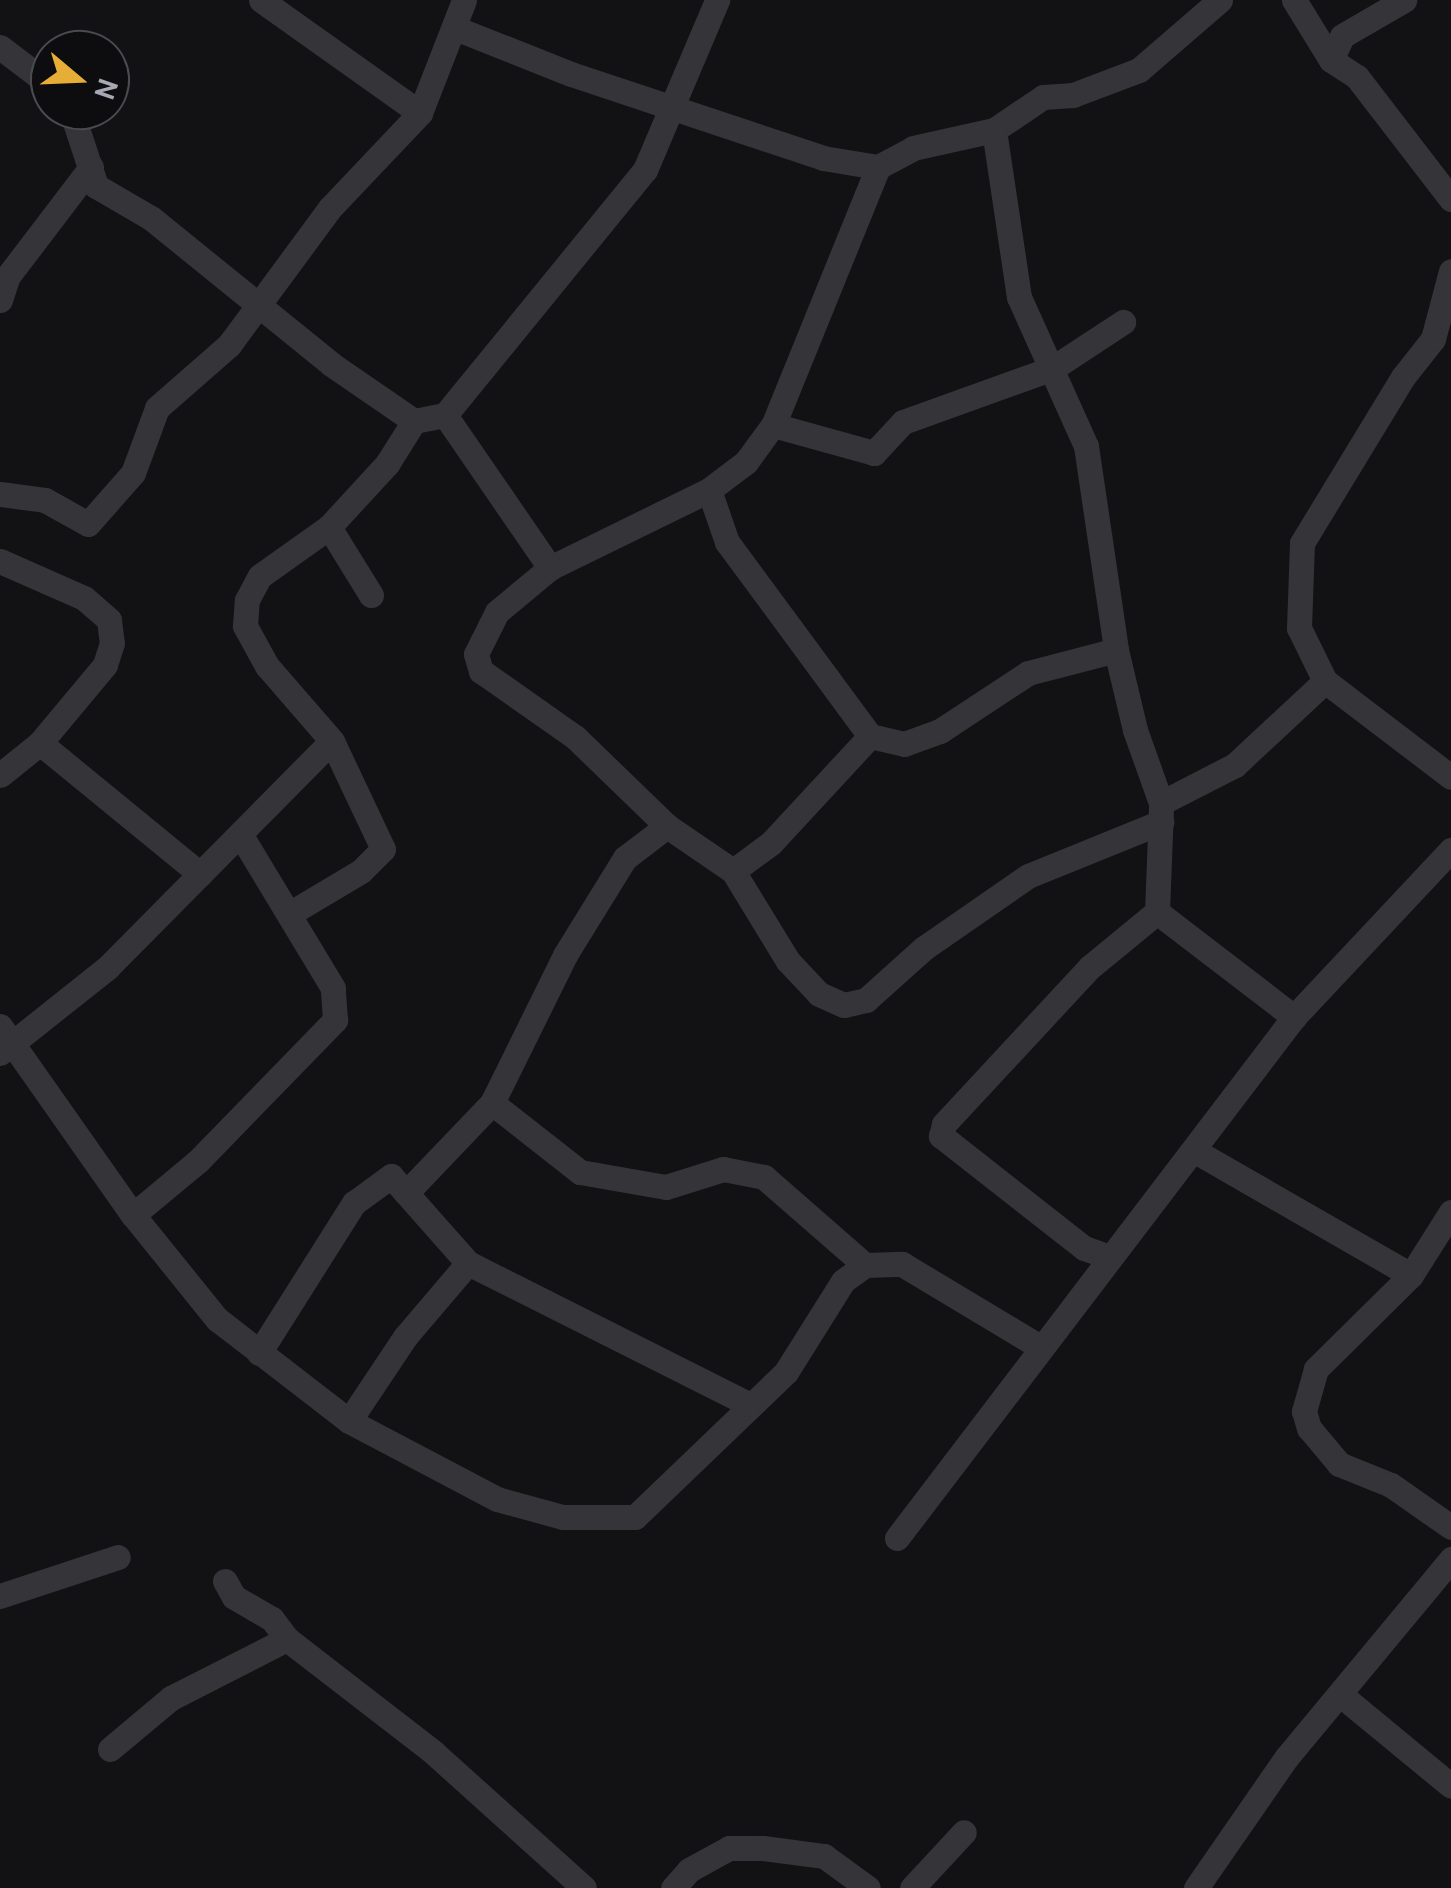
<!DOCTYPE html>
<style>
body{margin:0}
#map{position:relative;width:1451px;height:1888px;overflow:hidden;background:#121214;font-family:Cabin,sans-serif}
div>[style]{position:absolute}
.minor>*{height:25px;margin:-12.5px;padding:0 12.5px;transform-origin:12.5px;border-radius:12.5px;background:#343439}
span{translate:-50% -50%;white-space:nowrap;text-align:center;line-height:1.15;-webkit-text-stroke:10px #0d0d0f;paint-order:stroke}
.north{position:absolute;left:30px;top:30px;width:100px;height:100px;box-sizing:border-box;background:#0d0d0f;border:2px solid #4a4b51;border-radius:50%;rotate:109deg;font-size:28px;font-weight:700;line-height:40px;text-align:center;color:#a5a9b4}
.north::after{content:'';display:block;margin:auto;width:35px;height:45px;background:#e7ae37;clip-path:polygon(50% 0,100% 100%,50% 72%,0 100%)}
</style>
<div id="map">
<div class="minor">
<i style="left:261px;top:0;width:195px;rotate:35.4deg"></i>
<i style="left:1220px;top:0;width:107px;rotate:139.2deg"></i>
<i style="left:1139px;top:70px;width:71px;rotate:159.3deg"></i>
<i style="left:1073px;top:95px;width:30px;rotate:176deg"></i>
<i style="left:1043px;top:97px;width:59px;rotate:146deg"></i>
<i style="left:994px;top:130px;width:169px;rotate:81.5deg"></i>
<i style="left:1019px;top:297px;width:163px;rotate:65.8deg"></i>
<i style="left:1086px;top:446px;width:206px;rotate:81.6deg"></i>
<i style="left:1116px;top:650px;width:82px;rotate:76.6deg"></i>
<i style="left:1135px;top:730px;width:77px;rotate:70.4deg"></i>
<i style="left:1161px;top:803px;width:83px;rotate:-27.2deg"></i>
<i style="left:1235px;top:765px;width:123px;rotate:-43deg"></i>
<i style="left:1325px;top:681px;width:158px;rotate:37.3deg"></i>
<i style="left:1294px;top:0;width:70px;rotate:58.3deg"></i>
<i style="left:1331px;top:60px;width:31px;rotate:33deg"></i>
<i style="left:1357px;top:77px;width:154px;rotate:52.4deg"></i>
<i style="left:455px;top:28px;width:125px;rotate:21.6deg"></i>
<i style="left:571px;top:74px;width:266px;rotate:18.4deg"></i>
<i style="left:823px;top:158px;width:56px;rotate:9.3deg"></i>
<i style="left:878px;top:167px;width:40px;rotate:-28deg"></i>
<i style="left:913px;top:148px;width:83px;rotate:-12.5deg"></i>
<i style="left:0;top:47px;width:63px;rotate:37.2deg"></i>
<i style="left:1331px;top:60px;width:26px;rotate:-65deg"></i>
<i style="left:1342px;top:36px;width:72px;rotate:-30.1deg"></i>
<i style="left:71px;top:110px;width:80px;rotate:71.8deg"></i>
<i style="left:96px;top:186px;width:64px;rotate:30.2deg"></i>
<i style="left:151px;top:218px;width:232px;rotate:39deg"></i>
<i style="left:331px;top:364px;width:101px;rotate:34.5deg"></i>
<i style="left:414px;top:421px;width:32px;rotate:-11deg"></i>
<i style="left:445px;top:415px;width:316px;rotate:-50.8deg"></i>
<i style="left:645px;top:170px;width:185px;rotate:-67deg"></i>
<i style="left:878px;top:167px;width:279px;rotate:112.1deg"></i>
<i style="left:773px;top:425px;width:46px;rotate:126.1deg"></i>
<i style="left:746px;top:462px;width:46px;rotate:142.9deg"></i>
<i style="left:709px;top:490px;width:177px;rotate:153.9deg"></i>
<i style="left:550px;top:568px;width:69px;rotate:140.3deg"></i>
<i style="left:497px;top:612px;width:47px;rotate:116.6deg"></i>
<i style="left:476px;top:654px;width:18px;rotate:74deg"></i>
<i style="left:481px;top:671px;width:115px;rotate:35.1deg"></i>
<i style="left:575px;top:737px;width:128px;rotate:44.1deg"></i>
<i style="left:667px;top:826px;width:80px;rotate:34.3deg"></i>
<i style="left:733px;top:871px;width:105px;rotate:58.6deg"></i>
<i style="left:788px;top:961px;width:45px;rotate:46.8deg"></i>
<i style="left:819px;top:994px;width:27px;rotate:24deg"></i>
<i style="left:844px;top:1005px;width:23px;rotate:-13deg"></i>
<i style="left:866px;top:1000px;width:78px;rotate:-41.9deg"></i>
<i style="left:924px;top:948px;width:126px;rotate:-34.7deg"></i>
<i style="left:1028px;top:876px;width:144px;rotate:-22.1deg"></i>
<i style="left:0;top:300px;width:25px;rotate:-72deg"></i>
<i style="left:8px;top:276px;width:137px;rotate:-52.7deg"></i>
<i style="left:445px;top:415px;width:186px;rotate:55.5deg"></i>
<i style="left:773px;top:425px;width:105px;rotate:15.5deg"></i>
<i style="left:874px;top:453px;width:42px;rotate:-46.9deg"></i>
<i style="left:903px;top:422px;width:159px;rotate:-19.8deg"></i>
<i style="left:1053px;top:368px;width:84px;rotate:-33.3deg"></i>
<i style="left:709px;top:490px;width:55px;rotate:70.9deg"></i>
<i style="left:727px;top:542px;width:241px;rotate:53.6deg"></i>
<i style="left:870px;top:736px;width:35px;rotate:13deg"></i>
<i style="left:904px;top:744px;width:38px;rotate:-20deg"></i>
<i style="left:940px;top:731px;width:105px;rotate:-33.4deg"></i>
<i style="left:1028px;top:673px;width:91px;rotate:-14.6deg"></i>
<i style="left:0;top:494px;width:45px;rotate:7.6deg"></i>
<i style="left:45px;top:500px;width:49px;rotate:29.2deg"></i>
<i style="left:88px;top:524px;width:68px;rotate:-48.6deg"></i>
<i style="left:133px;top:473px;width:69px;rotate:-69.7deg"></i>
<i style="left:157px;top:408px;width:96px;rotate:-41.2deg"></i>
<i style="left:229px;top:345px;width:170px;rotate:-53.6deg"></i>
<i style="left:330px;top:208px;width:131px;rotate:-46.5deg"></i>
<i style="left:420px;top:113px;width:121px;rotate:-68.7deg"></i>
<i style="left:329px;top:527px;width:80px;rotate:58.3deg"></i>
<i style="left:0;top:561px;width:92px;rotate:23.8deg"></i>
<i style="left:84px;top:598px;width:33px;rotate:41deg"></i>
<i style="left:109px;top:620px;width:23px;rotate:83deg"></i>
<i style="left:112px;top:643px;width:23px;rotate:108deg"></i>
<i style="left:105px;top:665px;width:102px;rotate:129.8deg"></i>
<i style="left:40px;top:743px;width:51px;rotate:141.3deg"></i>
<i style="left:1325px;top:681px;width:59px;rotate:-116.1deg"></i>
<i style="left:1299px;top:628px;width:85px;rotate:-88deg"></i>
<i style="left:1302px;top:543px;width:194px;rotate:-58.7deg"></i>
<i style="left:1403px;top:377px;width:48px;rotate:-51.7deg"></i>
<i style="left:1433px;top:339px;width:70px;rotate:-75.2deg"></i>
<i style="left:40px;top:743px;width:207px;rotate:39.3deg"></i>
<i style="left:1161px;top:808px;width:104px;rotate:92.2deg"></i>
<i style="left:1157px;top:912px;width:173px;rotate:37.5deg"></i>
<i style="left:733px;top:871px;width:47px;rotate:-36.4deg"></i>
<i style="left:771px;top:843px;width:146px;rotate:-47.2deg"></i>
<i style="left:289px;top:914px;width:84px;rotate:-30.8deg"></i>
<i style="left:361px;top:871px;width:31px;rotate:-45deg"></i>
<i style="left:383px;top:849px;width:119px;rotate:-115.3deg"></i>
<i style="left:332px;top:741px;width:99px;rotate:-130.9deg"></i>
<i style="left:267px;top:666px;width:46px;rotate:-118.8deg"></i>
<i style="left:245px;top:626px;width:26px;rotate:-86deg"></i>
<i style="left:247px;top:600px;width:27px;rotate:-62deg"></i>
<i style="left:260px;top:576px;width:85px;rotate:-35.4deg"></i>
<i style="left:329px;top:527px;width:86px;rotate:-47.4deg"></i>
<i style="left:387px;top:464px;width:51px;rotate:-57.9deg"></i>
<i style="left:0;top:1026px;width:231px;rotate:54.9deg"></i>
<i style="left:133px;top:1215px;width:134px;rotate:51.1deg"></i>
<i style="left:217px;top:1319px;width:167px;rotate:37.7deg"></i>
<i style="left:349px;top:1421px;width:167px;rotate:27.8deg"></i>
<i style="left:497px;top:1499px;width:68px;rotate:15.3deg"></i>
<i style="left:563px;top:1517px;width:72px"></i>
<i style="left:635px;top:1517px;width:209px;rotate:-43.8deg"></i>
<i style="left:786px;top:1372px;width:107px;rotate:-57.9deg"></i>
<i style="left:843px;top:1281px;width:27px;rotate:-36deg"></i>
<i style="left:865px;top:1265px;width:37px;rotate:-2deg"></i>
<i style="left:902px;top:1264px;width:161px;rotate:31deg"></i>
<i style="left:0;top:1053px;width:138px;rotate:-38.5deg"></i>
<i style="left:108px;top:967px;width:318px;rotate:-45.3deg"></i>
<i style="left:492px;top:1103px;width:112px;rotate:38.1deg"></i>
<i style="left:580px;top:1172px;width:87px;rotate:9.9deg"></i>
<i style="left:666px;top:1187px;width:60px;rotate:-17.5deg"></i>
<i style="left:723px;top:1169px;width:42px;rotate:11deg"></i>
<i style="left:764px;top:1177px;width:134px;rotate:41.1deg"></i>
<i style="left:1195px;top:1151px;width:249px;rotate:29.9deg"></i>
<i style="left:406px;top:1193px;width:124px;rotate:-46.3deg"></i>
<i style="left:492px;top:1103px;width:165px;rotate:-63.7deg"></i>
<i style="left:565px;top:955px;width:114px;rotate:-58.3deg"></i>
<i style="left:625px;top:858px;width:53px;rotate:-37.3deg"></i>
<i style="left:1451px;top:1212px;width:75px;rotate:122.4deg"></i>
<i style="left:1411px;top:1275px;width:134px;rotate:135.3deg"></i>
<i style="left:1316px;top:1369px;width:44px;rotate:105.9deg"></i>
<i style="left:1304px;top:1411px;width:18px;rotate:74deg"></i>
<i style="left:1309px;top:1428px;width:47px;rotate:50.2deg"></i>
<i style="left:1339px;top:1464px;width:56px;rotate:22deg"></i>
<i style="left:1391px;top:1485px;width:73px;rotate:35deg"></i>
<i style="left:133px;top:1215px;width:85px;rotate:-39.7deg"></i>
<i style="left:198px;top:1161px;width:197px;rotate:-45.8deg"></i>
<i style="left:335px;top:1020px;width:32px;rotate:-94deg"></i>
<i style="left:333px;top:988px;width:176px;rotate:-121.1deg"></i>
<i style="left:1107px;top:1256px;width:24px;rotate:-161deg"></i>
<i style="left:1084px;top:1248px;width:182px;rotate:-141.9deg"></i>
<i style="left:941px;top:1136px;width:12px;rotate:-76deg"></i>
<i style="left:944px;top:1124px;width:214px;rotate:-47.1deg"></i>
<i style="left:1090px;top:967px;width:87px;rotate:-39.4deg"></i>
<i style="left:259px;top:1353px;width:178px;rotate:-57.7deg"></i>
<i style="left:354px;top:1203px;width:46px;rotate:-36.1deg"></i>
<i style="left:391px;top:1176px;width:116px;rotate:48.5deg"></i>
<i style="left:468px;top:1263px;width:313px;rotate:26.7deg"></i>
<i style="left:349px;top:1421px;width:101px;rotate:-56.3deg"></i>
<i style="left:405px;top:1337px;width:97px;rotate:-49.6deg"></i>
<i style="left:897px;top:1538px;width:655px;rotate:-52.69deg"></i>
<i style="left:1294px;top:1017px;width:229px;rotate:-46.8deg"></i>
<i style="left:225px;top:1581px;width:18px;rotate:61deg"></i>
<i style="left:234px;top:1597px;width:44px;rotate:30.1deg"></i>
<i style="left:272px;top:1619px;width:25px;rotate:53deg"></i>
<i style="left:0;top:1596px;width:124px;rotate:-18.3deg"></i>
<i style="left:1342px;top:1696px;width:141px;rotate:39.5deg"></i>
<i style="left:110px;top:1749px;width:80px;rotate:-39.9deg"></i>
<i style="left:171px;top:1698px;width:130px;rotate:-27deg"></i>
<i style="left:287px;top:1639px;width:185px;rotate:37.7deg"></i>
<i style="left:433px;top:1752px;width:203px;rotate:42deg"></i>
<i style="left:673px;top:1888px;width:24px;rotate:-48deg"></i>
<i style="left:689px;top:1870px;width:46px;rotate:-28.8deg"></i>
<i style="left:729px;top:1848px;width:34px"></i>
<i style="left:763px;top:1848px;width:62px;rotate:7.5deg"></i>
<i style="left:824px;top:1856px;width:54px;rotate:36deg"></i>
<i style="left:912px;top:1888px;width:76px;rotate:-47.1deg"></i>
<i style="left:1196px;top:1888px;width:158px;rotate:-55.3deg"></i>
<i style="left:1286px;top:1758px;width:259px;rotate:-50.3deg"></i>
</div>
<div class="north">N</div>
</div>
